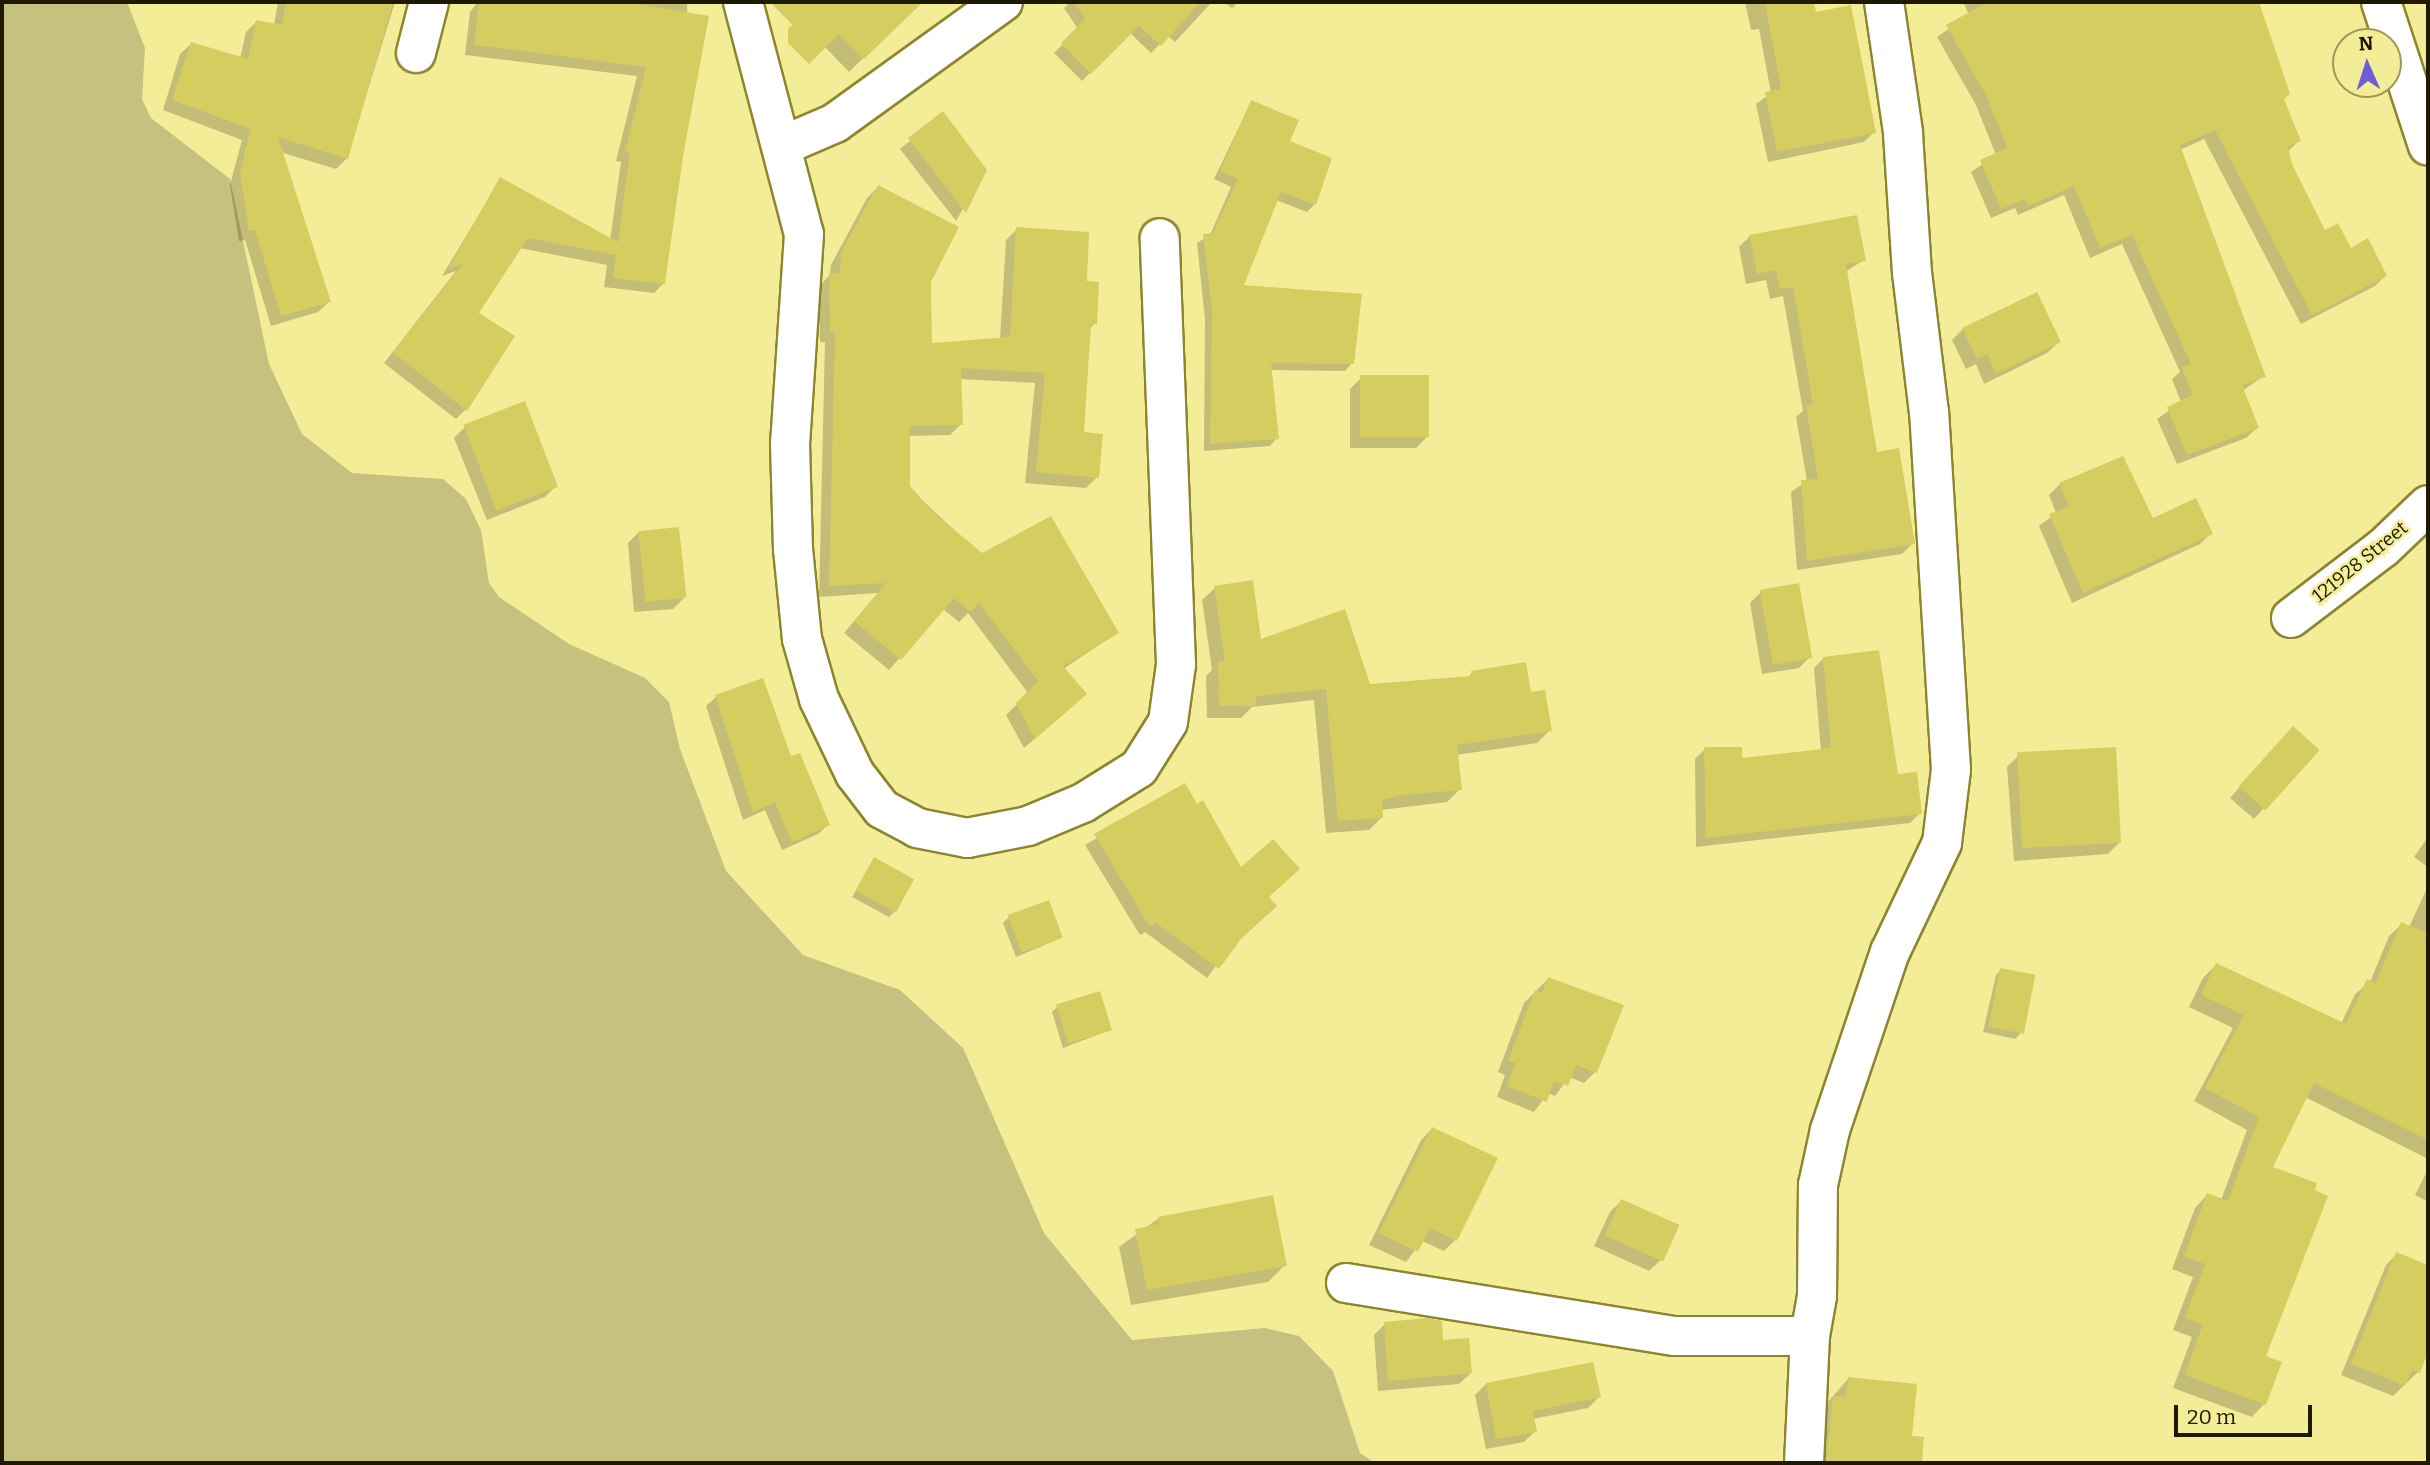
<!DOCTYPE html>
<style>
body{margin:0}
#map{position:relative;width:2430px;height:1465px;overflow:hidden;background:#f4ed97;font-family:Bitter,serif}
div>[style]{position:absolute}
.green>*{inset:0;background:#c6c17f}
.shadow>*{inset:0;background:#0003}
.building>*{inset:0;background:#d6cd60;transform-origin:0 0}
.roads{filter:drop-shadow(2px 0 #8d862f) drop-shadow(-2px 0 #8d862f) drop-shadow(0 2px #8d862f) drop-shadow(0 -2px #8d862f)}
.minor>*{height:38px;margin:-19px;padding:0 19px;transform-origin:19px;border-radius:19px;background:#fff}
span{translate:-50% -50%;white-space:nowrap;text-align:center;line-height:1.15;-webkit-text-stroke:5px #f4ed97;paint-order:stroke}
.street-label{font-size:19px;color:#1d1a01}
.frame{position:absolute;inset:0;border:4px solid #1d1a01;pointer-events:none}
.north{position:absolute;left:2332px;top:28px;width:70px;height:70px;box-sizing:border-box;background:#f4ed97;border:2px solid #9e995b;border-radius:50%;rotate:357deg;font-size:19px;font-weight:700;line-height:28px;text-align:center;color:#1d1a01}
.north::after{content:'';display:block;margin:auto;width:24px;height:32px;background:#6d5ed8;clip-path:polygon(50% 0,100% 100%,50% 72%,0 100%)}
.scale{position:absolute;left:2174px;top:1405px;width:138px;height:32px;box-sizing:border-box;border:4px solid #1d1a01;border-top:0;padding-left:9px;font-size:21px;line-height:24px;white-space:nowrap;color:#1d1a01;-webkit-text-stroke:5px #f4ed97;paint-order:stroke}
</style>
<div id="map">
<div class="green">
<i style="clip-path:polygon(2px 2px,127px 2px,145px 48px,142px 99px,151px 118px,230px 179px,269px 364px,302px 434px,352px 473px,443px 479px,466px 499px,481px 530px,489px 583px,499px 597px,569px 644px,645px 678px,669px 702px,680px 749px,726px 871px,803px 955px,900px 990px,963px 1048px,1044px 1233px,1132px 1340px,1265px 1328px,1299px 1336px,1333px 1371px,1360px 1453px,1375px 1463px,2px 1463px)"></i>
</div>
<div class="shadow">
<i style="clip-path:polygon(278px 2px,395px 2px,347px 158px,336px 169px,280px 152px,329px 302px,318px 312px,271px 326px,245px 240px,239px 241px,230px 185px,242px 140px,163px 110px,180px 54px,191px 44px,240px 59px,246px 32px,256px 22px,274px 25px)"></i>
<i style="clip-path:polygon(478px 2px,687px 2px,688px 39px,681px 156px,664px 283px,654px 293px,604px 287px,607px 265px,520px 248px,477px 314px,465px 410px,456px 419px,384px 363px,456px 271px,442px 276px,500px 180px,610px 240px,621px 162px,616px 161px,637px 76px,465px 55px,470px 12px)"></i>
<i style="clip-path:polygon(770px 2px,908px 2px,914px 8px,849px 72px,824px 46px,819px 51px)"></i>
<i style="clip-path:polygon(1070px 2px,1212px 2px,1175px 42px,1168px 36px,1151px 53px,1130px 33px,1082px 81px,1054px 53px,1078px 29px,1064px 8px)"></i>
<i style="clip-path:polygon(1223px 2px,1238px 2px,1232px 8px)"></i>
<i style="clip-path:polygon(1745px 2px,1811px 2px,1874px 132px,1864px 142px,1768px 162px,1756px 104px,1771px 93px,1759px 29px,1751px 30px)"></i>
<i style="clip-path:polygon(1963px 2px,2257px 2px,2288px 94px,2282px 99px,2299px 141px,2288px 151px,2291px 164px,2325px 232px,2385px 276px,2375px 286px,2301px 324px,2204px 139px,2180px 150px,2264px 376px,2242px 391px,2257px 428px,2246px 438px,2177px 464px,2157px 419px,2181px 402px,2172px 379px,2180px 372px,2122px 244px,2090px 258px,2064px 195px,2018px 215px,2015px 208px,1991px 218px,1971px 172px,1996px 155px,1976px 105px,1937px 37px,1969px 15px)"></i>
<i style="clip-path:polygon(1251px 102px,1288px 142px,1315px 204px,1307px 212px,1276px 200px,1241px 287px,1352px 363px,1345px 371px,1270px 370px,1277px 438px,1270px 446px,1204px 451px,1205px 320px,1197px 243px,1210px 235px,1231px 187px,1214px 179px)"></i>
<i style="clip-path:polygon(943px 114px,985px 170px,956px 221px,900px 149px)"></i>
<i style="clip-path:polygon(878px 187px,929px 282px,931px 345px,1000px 339px,1006px 240px,1017px 229px,1085px 283px,1095px 323px,1089px 330px,1082px 433px,1097px 477px,1086px 488px,1025px 483px,1035px 383px,960px 379px,961px 424px,950px 435px,908px 436px,908px 487px,981px 555px,1117px 633px,1063px 669px,1074px 705px,1024px 748px,1006px 715px,1028px 693px,968px 613px,959px 622px,943px 609px,889px 670px,844px 633px,878px 593px,819px 597px,825px 342px,820px 342px,819px 286px,830px 275px,831px 265px,867px 198px)"></i>
<i style="clip-path:polygon(1750px 236px,1864px 260px,1845px 272px,1875px 454px,1913px 543px,1902px 554px,1797px 570px,1791px 492px,1807px 481px,1796px 417px,1803px 411px,1783px 296px,1770px 299px,1766px 280px,1746px 284px,1739px 247px)"></i>
<i style="clip-path:polygon(1963px 329px,2059px 342px,2047px 353px,1984px 384px,1976px 364px,1966px 369px,1952px 340px)"></i>
<i style="clip-path:polygon(1361px 378px,1428px 436px,1416px 448px,1350px 448px,1350px 389px)"></i>
<i style="clip-path:polygon(465px 427px,556px 486px,545px 497px,487px 520px,454px 438px)"></i>
<i style="clip-path:polygon(2060px 484px,2152px 520px,2211px 533px,2200px 544px,2072px 603px,2039px 526px,2056px 513px,2049px 495px)"></i>
<i style="clip-path:polygon(639px 532px,684px 598px,673px 609px,634px 612px,628px 543px)"></i>
<i style="clip-path:polygon(1215px 588px,1260px 641px,1369px 686px,1467px 678px,1472px 673px,1530px 694px,1550px 730px,1537px 743px,1456px 755px,1460px 789px,1447px 802px,1381px 810px,1382px 817px,1369px 830px,1326px 833px,1314px 700px,1252px 707px,1241px 718px,1207px 718px,1206px 676px,1212px 670px,1202px 600px)"></i>
<i style="clip-path:polygon(1761px 592px,1810px 657px,1799px 668px,1762px 674px,1750px 603px)"></i>
<i style="clip-path:polygon(1824px 658px,1920px 813px,1910px 823px,1696px 847px,1695px 759px,1705px 749px,1741px 760px,1821px 751px,1814px 668px)"></i>
<i style="clip-path:polygon(716px 697px,790px 758px,828px 825px,818px 834px,782px 850px,765px 810px,743px 820px,706px 706px)"></i>
<i style="clip-path:polygon(2283px 739px,2318px 750px,2254px 819px,2230px 798px)"></i>
<i style="clip-path:polygon(2018px 756px,2119px 843px,2108px 854px,2014px 861px,2007px 767px)"></i>
<i style="clip-path:polygon(1185px 786px,1241px 870px,1267px 897px,1207px 978px,1145px 932px,1140px 935px,1085px 845px)"></i>
<i style="clip-path:polygon(2428px 837px,2428px 867px,2414px 857px)"></i>
<i style="clip-path:polygon(875px 859px,894px 912px,889px 917px,852px 897px)"></i>
<i style="clip-path:polygon(2428px 886px,2428px 1016px,2404px 1066px,2428px 1079px,2428px 1159px,2305px 1097px,2271px 1168px,2264px 1404px,2252px 1417px,2173px 1388px,2192px 1337px,2173px 1330px,2193px 1277px,2172px 1269px,2195px 1208px,2207px 1195px,2221px 1200px,2247px 1130px,2194px 1101px,2233px 1028px,2189px 1007px,2203px 978px,2216px 965px,2341px 1024px,2355px 994px,2370px 982px,2389px 936px,2402px 924px,2409px 927px)"></i>
<i style="clip-path:polygon(1009px 917px,1061px 938px,1016px 957px,1003px 923px)"></i>
<i style="clip-path:polygon(2001px 970px,2020px 1034px,2015px 1039px,1983px 1032px,1996px 975px)"></i>
<i style="clip-path:polygon(1548px 979px,1595px 1072px,1584px 1083px,1569px 1077px,1555px 1096px,1548px 1093px,1534px 1112px,1497px 1097px,1505px 1075px,1498px 1072px,1524px 1003px)"></i>
<i style="clip-path:polygon(1057px 1007px,1110px 1030px,1063px 1048px,1052px 1012px)"></i>
<i style="clip-path:polygon(1432px 1129px,1495px 1159px,1455px 1240px,1444px 1251px,1422px 1241px,1406px 1262px,1369px 1245px,1421px 1140px)"></i>
<i style="clip-path:polygon(2428px 1169px,2428px 1202px,2415px 1195px)"></i>
<i style="clip-path:polygon(1621px 1201px,1661px 1260px,1649px 1271px,1594px 1246px,1610px 1212px)"></i>
<i style="clip-path:polygon(1159px 1218px,1285px 1265px,1268px 1282px,1131px 1305px,1119px 1247px)"></i>
<i style="clip-path:polygon(2397px 1254px,2428px 1266px,2428px 1348px,2418px 1372px,2393px 1396px,2341px 1375px,2386px 1265px)"></i>
<i style="clip-path:polygon(1385px 1324px,1442px 1342px,1471px 1373px,1459px 1384px,1378px 1391px,1374px 1335px)"></i>
<i style="clip-path:polygon(1849px 1378px,1915px 1385px,1907px 1463px,1812px 1463px,1817px 1414px)"></i>
<i style="clip-path:polygon(1486px 1384px,1599px 1397px,1588px 1408px,1533px 1419px,1535px 1431px,1524px 1442px,1486px 1449px,1475px 1395px)"></i>
</div>
<div class="building">
<i style="clip-path:polygon(286px 2px,393px 2px,348px 159px,278px 137px,331px 302px,281px 316px,255px 230px,249px 231px,240px 173px,251px 129px,172px 100px,191px 42px,248px 59px,256px 20px,282px 25px)"></i>
<i style="clip-path:polygon(479px 2px,626px 2px,709px 16px,683px 156px,665px 284px,613px 278px,616px 255px,528px 238px,479px 313px,515px 336px,467px 411px,393px 352px,463px 264px,449px 268px,500px 177px,618px 242px,630px 153px,625px 152px,646px 67px,474px 45px)"></i>
<i style="clip-path:polygon(771px 2px,923px 2px,864px 59px,839px 34px,809px 64px,788px 43px,788px 29px,793px 24px)"></i>
<i style="clip-path:polygon(1074px 2px,1200px 2px,1161px 46px,1139px 26px,1091px 74px,1061px 43px,1085px 19px)"></i>
<i style="clip-path:polygon(1765px 2px,1814px 2px,1816px 12px,1851px 5px,1876px 133px,1777px 152px,1765px 92px,1781px 89px)"></i>
<i style="clip-path:polygon(1988px 2px,2259px 2px,2290px 94px,2284px 99px,2301px 141px,2288px 146px,2292px 164px,2325px 230px,2338px 223px,2351px 248px,2368px 238px,2387px 276px,2312px 315px,2215px 130px,2180px 145px,2266px 377px,2242px 385px,2259px 428px,2187px 455px,2167px 407px,2192px 395px,2182px 367px,2191px 364px,2132px 235px,2100px 248px,2074px 186px,2028px 206px,2025px 199px,2001px 209px,1980px 160px,2007px 148px,1986px 95px,1946px 25px)"></i>
<i style="clip-path:polygon(1251px 100px,1299px 120px,1290px 141px,1332px 158px,1316px 205px,1281px 192px,1244px 285px,1362px 294px,1354px 364px,1271px 363px,1279px 439px,1210px 444px,1212px 311px,1203px 234px,1213px 233px,1238px 179px,1220px 171px)"></i>
<i style="clip-path:polygon(943px 111px,987px 170px,966px 213px,908px 138px)"></i>
<i style="clip-path:polygon(878px 185px,959px 227px,931px 282px,932px 343px,1010px 337px,1016px 227px,1089px 232px,1087px 281px,1099px 282px,1097px 324px,1091px 324px,1084px 432px,1103px 434px,1099px 478px,1036px 472px,1045px 373px,961px 368px,963px 425px,910px 426px,910px 486px,933px 512px,982px 553px,1051px 516px,1119px 633px,1063px 666px,1087px 694px,1035px 739px,1016px 703px,1038px 681px,979px 603px,971px 612px,954px 598px,901px 660px,854px 621px,886px 583px,829px 586px,835px 332px,830px 332px,829px 273px,840px 273px,841px 252px)"></i>
<i style="clip-path:polygon(1857px 215px,1866px 261px,1846px 264px,1877px 452px,1899px 448px,1915px 544px,1807px 561px,1801px 480px,1818px 479px,1806px 405px,1813px 404px,1793px 287px,1780px 289px,1776px 270px,1757px 274px,1749px 235px)"></i>
<i style="clip-path:polygon(2037px 292px,2061px 342px,1996px 374px,1987px 354px,1977px 359px,1962px 328px)"></i>
<i style="left:1429px;top:375px;width:62px;height:69px;rotate:90deg"></i>
<i style="left:525px;top:401px;width:92px;height:66px;rotate:69deg"></i>
<i style="clip-path:polygon(2123px 456px,2153px 518px,2196px 498px,2213px 534px,2083px 593px,2049px 514px,2069px 506px,2059px 483px)"></i>
<i style="left:679px;top:527px;width:71px;height:41px;rotate:84deg"></i>
<i style="clip-path:polygon(1253px 580px,1261px 639px,1345px 609px,1370px 684px,1472px 676px,1471px 671px,1526px 662px,1531px 692px,1545px 690px,1552px 731px,1457px 745px,1462px 790px,1402px 795px,1382px 800px,1383px 818px,1338px 821px,1326px 689px,1256px 696px,1256px 706px,1219px 706px,1218px 661px,1225px 661px,1214px 586px)"></i>
<i style="left:1799px;top:583px;width:76px;height:40px;rotate:80deg"></i>
<i style="clip-path:polygon(1879px 650px,1898px 774px,1917px 772px,1922px 814px,1706px 838px,1704px 747px,1742px 747px,1742px 758px,1831px 748px,1823px 657px)"></i>
<i style="clip-path:polygon(763px 678px,791px 756px,800px 753px,830px 825px,792px 842px,775px 802px,753px 812px,715px 695px)"></i>
<i style="left:2293px;top:726px;width:36px;height:81px;rotate:42deg"></i>
<i style="left:2116px;top:747px;width:96px;height:99px;rotate:87deg"></i>
<i style="clip-path:polygon(1185px 783px,1197px 804px,1203px 800px,1241px 867px,1273px 839px,1300px 869px,1269px 897px,1277px 906px,1241px 939px,1219px 969px,1156px 923px,1150px 927px,1094px 834px)"></i>
<i style="left:874px;top:857px;width:46px;height:38px;rotate:29deg"></i>
<i style="left:1049px;top:900px;width:40px;height:44px;rotate:70deg"></i>
<i style="clip-path:polygon(2401px 922px,2428px 933px,2428px 1140px,2314px 1083px,2273px 1167px,2317px 1183px,2315px 1190px,2328px 1196px,2266px 1356px,2282px 1362px,2266px 1405px,2185px 1375px,2203px 1324px,2185px 1318px,2205px 1264px,2184px 1257px,2207px 1193px,2228px 1201px,2259px 1117px,2205px 1088px,2244px 1015px,2201px 995px,2216px 963px,2346px 1024px,2367px 979px,2376px 983px)"></i>
<i style="left:2000px;top:968px;width:36px;height:60px;rotate:11deg"></i>
<i style="clip-path:polygon(1548px 977px,1624px 1005px,1597px 1073px,1576px 1065px,1568px 1086px,1554px 1081px,1547px 1102px,1507px 1086px,1515px 1063px,1508px 1061px,1535px 990px,1542px 993px)"></i>
<i style="left:1100px;top:991px;width:41px;height:46px;rotate:73deg"></i>
<i style="clip-path:polygon(1432px 1127px,1498px 1158px,1457px 1241px,1430px 1228px,1418px 1252px,1379px 1233px)"></i>
<i style="clip-path:polygon(1273px 1195px,1287px 1266px,1147px 1290px,1135px 1229px,1159px 1224px,1158px 1217px)"></i>
<i style="left:1621px;top:1199px;width:64px;height:40px;rotate:24deg"></i>
<i style="clip-path:polygon(2396px 1252px,2428px 1265px,2428px 1352px,2420px 1373px,2412px 1370px,2405px 1386px,2351px 1364px)"></i>
<i style="clip-path:polygon(1427px 1318px,1442px 1321px,1443px 1340px,1469px 1338px,1472px 1373px,1388px 1381px,1384px 1322px)"></i>
<i style="clip-path:polygon(1593px 1362px,1601px 1397px,1533px 1411px,1537px 1432px,1496px 1439px,1486px 1383px)"></i>
<i style="clip-path:polygon(1848px 1377px,1917px 1384px,1912px 1436px,1924px 1437px,1922px 1463px,1826px 1463px,1833px 1396px,1846px 1397px)"></i>
</div>
<div class="roads">
<div class="minor">
<i style="left:743px;top:2px;width:240px;rotate:75.3deg"></i>
<i style="left:804px;top:234px;width:209px;rotate:93.8deg"></i>
<i style="left:790px;top:443px;width:106px;rotate:88.4deg"></i>
<i style="left:793px;top:549px;width:90px;rotate:84.3deg"></i>
<i style="left:802px;top:639px;width:62px;rotate:74.2deg"></i>
<i style="left:819px;top:699px;width:83px;rotate:64.4deg"></i>
<i style="left:855px;top:774px;width:44px;rotate:52.4deg"></i>
<i style="left:882px;top:809px;width:40px;rotate:28deg"></i>
<i style="left:917px;top:828px;width:51px;rotate:11.3deg"></i>
<i style="left:967px;top:838px;width:62px;rotate:-11.1deg"></i>
<i style="left:1028px;top:826px;width:60px;rotate:-22.7deg"></i>
<i style="left:1083px;top:803px;width:66px;rotate:-32deg"></i>
<i style="left:1139px;top:768px;width:54px;rotate:-57.8deg"></i>
<i style="left:1168px;top:722px;width:59px;rotate:-82.1deg"></i>
<i style="left:1176px;top:664px;width:426px;rotate:-92.2deg"></i>
<i style="left:2381px;top:2px;width:151px;rotate:71.9deg"></i>
<i style="left:416px;top:53px;width:53px;rotate:-75.7deg"></i>
<i style="left:784px;top:145px;width:56px;rotate:-23.3deg"></i>
<i style="left:835px;top:123px;width:207px;rotate:-35.8deg"></i>
<i style="left:2291px;top:618px;width:116px;rotate:-37.3deg"></i>
<i style="left:2383px;top:548px;width:62px;rotate:-43.7deg"></i>
<i style="left:1346px;top:1283px;width:332px;rotate:9.2deg"></i>
<i style="left:1674px;top:1336px;width:136px"></i>
<i style="left:1804px;top:1463px;width:127px;rotate:-87.3deg"></i>
<i style="left:1810px;top:1336px;width:41px;rotate:-80.1deg"></i>
<i style="left:1817px;top:1296px;width:111px;rotate:-89.5deg"></i>
<i style="left:1818px;top:1185px;width:56px;rotate:-77.7deg"></i>
<i style="left:1830px;top:1130px;width:188px;rotate:-71.4deg"></i>
<i style="left:1890px;top:952px;width:121px;rotate:-64.5deg"></i>
<i style="left:1942px;top:843px;width:74px;rotate:-83deg"></i>
<i style="left:1951px;top:770px;width:358px;rotate:-93.5deg"></i>
<i style="left:1929px;top:413px;width:141px;rotate:-96.9deg"></i>
<i style="left:1912px;top:273px;width:141px;rotate:-93.7deg"></i>
<i style="left:1903px;top:132px;width:131px;rotate:-98.3deg"></i>
</div>
</div>
<div class="street-label">
<span style="left:2360px;top:562px;rotate:-39deg">121928 Street</span>
</div>
<div class="frame"></div>
<div class="north">N</div>
<div class="scale">20 m</div>
</div>
